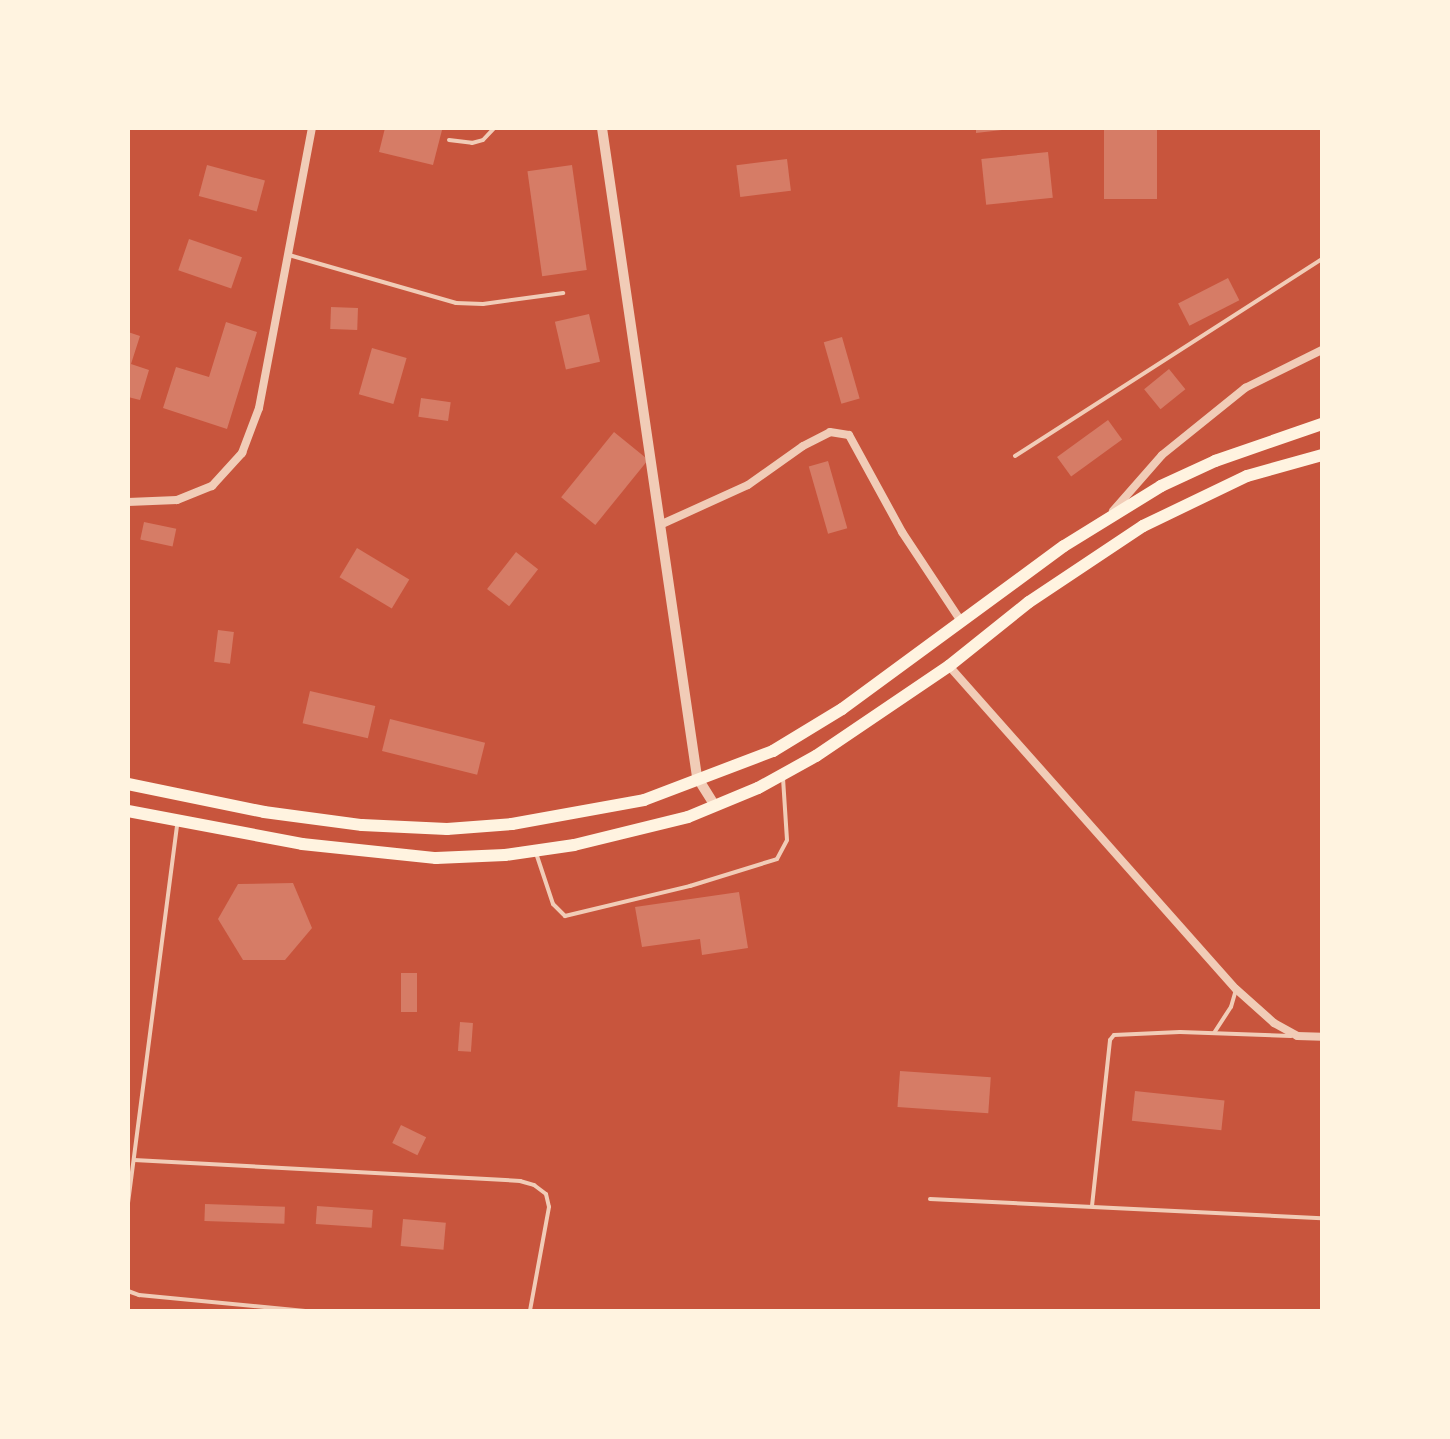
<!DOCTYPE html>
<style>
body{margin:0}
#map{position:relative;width:1450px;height:1439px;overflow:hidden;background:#c8553d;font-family:"Zilla Slab",serif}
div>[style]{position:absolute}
.building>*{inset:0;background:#d67c66;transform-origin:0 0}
.service>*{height:4px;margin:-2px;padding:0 2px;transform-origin:2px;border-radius:2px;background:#f1ccb7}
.minor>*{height:8px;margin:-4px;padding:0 4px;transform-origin:4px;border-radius:4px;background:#f1ccb7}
.tertiary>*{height:10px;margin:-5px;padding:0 5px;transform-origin:5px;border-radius:5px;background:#f1ccb7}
.secondary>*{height:12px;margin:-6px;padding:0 6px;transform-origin:6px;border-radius:6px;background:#fff3e0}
span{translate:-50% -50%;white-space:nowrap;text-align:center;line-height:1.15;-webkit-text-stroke:8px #fff3e0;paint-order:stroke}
.frame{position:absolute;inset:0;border:130px solid #fff3e0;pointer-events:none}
</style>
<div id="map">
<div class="building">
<i style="clip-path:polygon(385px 128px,442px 130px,433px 165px,379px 152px)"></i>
<i style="clip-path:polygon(976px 128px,1001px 128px,1002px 130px,976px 133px)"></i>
<i style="left:1104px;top:128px;width:53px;height:71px"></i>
<i style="left:1048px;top:152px;width:46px;height:67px;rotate:84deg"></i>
<i style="left:787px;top:159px;width:32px;height:51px;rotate:83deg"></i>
<i style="left:207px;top:165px;width:60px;height:32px;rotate:15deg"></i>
<i style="left:572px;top:165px;width:106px;height:45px;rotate:82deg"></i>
<i style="left:189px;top:239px;width:56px;height:33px;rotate:19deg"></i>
<i style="left:1228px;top:278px;width:25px;height:56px;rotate:63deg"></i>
<i style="left:331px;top:307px;width:27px;height:22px;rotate:2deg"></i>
<i style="left:589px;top:314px;width:49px;height:35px;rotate:77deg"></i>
<i style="clip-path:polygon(226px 322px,257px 332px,227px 429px,163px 408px,176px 367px,209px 377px)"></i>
<i style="clip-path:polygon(128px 332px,140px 336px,131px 364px,149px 370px,140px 400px,128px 397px)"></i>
<i style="left:842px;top:337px;width:64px;height:19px;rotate:74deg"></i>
<i style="left:372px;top:348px;width:36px;height:48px;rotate:16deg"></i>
<i style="left:1169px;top:369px;width:26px;height:32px;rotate:51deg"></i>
<i style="left:421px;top:398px;width:30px;height:19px;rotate:8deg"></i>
<i style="left:1108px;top:420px;width:24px;height:63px;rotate:54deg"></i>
<i style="left:614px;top:432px;width:44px;height:84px;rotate:39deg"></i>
<i style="left:828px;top:461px;width:70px;height:20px;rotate:74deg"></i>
<i style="left:144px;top:522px;width:33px;height:18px;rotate:12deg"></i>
<i style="left:357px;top:548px;width:61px;height:34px;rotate:31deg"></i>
<i style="left:516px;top:552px;width:28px;height:47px;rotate:38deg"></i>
<i style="left:218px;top:630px;width:16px;height:32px;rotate:7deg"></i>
<i style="left:310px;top:691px;width:67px;height:33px;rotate:13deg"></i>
<i style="left:390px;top:719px;width:98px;height:33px;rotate:14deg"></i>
<i style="clip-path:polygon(293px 883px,312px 928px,285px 960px,243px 960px,218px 919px,238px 884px)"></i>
<i style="clip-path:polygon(739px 892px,748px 948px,702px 955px,700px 939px,642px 947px,635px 907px)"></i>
<i style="left:401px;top:973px;width:16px;height:39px"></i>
<i style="left:460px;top:1022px;width:13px;height:29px;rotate:4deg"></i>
<i style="left:900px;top:1071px;width:91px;height:36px;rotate:4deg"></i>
<i style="left:1135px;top:1091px;width:90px;height:30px;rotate:6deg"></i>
<i style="left:401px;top:1125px;width:28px;height:20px;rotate:26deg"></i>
<i style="left:205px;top:1204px;width:80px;height:17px;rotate:2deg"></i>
<i style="left:317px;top:1206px;width:56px;height:18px;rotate:4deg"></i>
<i style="left:403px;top:1219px;width:43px;height:27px;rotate:5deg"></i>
</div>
<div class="service">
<i style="left:449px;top:140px;width:23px;rotate:7deg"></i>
<i style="left:472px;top:143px;width:11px;rotate:-15deg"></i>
<i style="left:483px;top:140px;width:16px;rotate:-47deg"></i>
<i style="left:289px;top:255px;width:174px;rotate:16deg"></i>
<i style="left:456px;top:303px;width:27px;rotate:2deg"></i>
<i style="left:483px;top:304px;width:81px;rotate:-7.8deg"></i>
<i style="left:1015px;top:456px;width:365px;rotate:-32.7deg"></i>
<i style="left:536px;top:853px;width:54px;rotate:71.6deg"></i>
<i style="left:553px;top:904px;width:17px;rotate:45deg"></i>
<i style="left:565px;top:916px;width:129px;rotate:-13.5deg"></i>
<i style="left:690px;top:886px;width:91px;rotate:-17.2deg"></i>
<i style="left:777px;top:859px;width:21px;rotate:-62deg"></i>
<i style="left:787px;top:840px;width:62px;rotate:-93.7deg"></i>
<i style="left:1214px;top:1033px;width:31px;rotate:-57deg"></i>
<i style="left:1231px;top:1007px;width:19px;rotate:-74deg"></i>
<i style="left:134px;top:1160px;width:387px;rotate:3.1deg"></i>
<i style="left:520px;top:1181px;width:15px;rotate:16deg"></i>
<i style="left:534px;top:1185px;width:15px;rotate:37deg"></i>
<i style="left:546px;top:1194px;width:13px;rotate:77deg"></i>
<i style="left:549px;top:1207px;width:106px;rotate:100.4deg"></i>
<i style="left:930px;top:1199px;width:392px;rotate:2.8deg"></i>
<i style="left:128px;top:1203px;width:382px;rotate:-82.6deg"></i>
<i style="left:1092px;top:1206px;width:167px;rotate:-83.8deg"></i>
<i style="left:1110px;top:1040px;width:6px;rotate:-51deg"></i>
<i style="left:1114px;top:1035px;width:66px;rotate:-2.6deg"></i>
<i style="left:1180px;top:1032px;width:111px;rotate:2.1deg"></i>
<i style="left:128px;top:1291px;width:12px;rotate:20deg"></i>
<i style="left:139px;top:1295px;width:167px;rotate:5.5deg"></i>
</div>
<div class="minor">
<i style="left:128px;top:502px;width:49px;rotate:-2.3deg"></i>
<i style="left:177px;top:500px;width:38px;rotate:-22deg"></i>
<i style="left:212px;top:486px;width:45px;rotate:-47.7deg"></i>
<i style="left:242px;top:453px;width:48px;rotate:-69.3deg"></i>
<i style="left:259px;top:408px;width:285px;rotate:-79.3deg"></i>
<i style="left:1113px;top:511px;width:74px;rotate:-48.8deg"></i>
<i style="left:1162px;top:455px;width:107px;rotate:-38.9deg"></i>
<i style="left:1245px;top:388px;width:86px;rotate:-26.3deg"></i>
<i style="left:662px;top:524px;width:94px;rotate:-24.4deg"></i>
<i style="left:748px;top:485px;width:67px;rotate:-35.3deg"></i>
<i style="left:803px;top:446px;width:30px;rotate:-27deg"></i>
<i style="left:830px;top:432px;width:19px;rotate:9deg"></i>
<i style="left:849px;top:435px;width:111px;rotate:61.3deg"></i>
<i style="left:902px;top:532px;width:107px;rotate:56.5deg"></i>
<i style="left:949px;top:666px;width:432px;rotate:48.4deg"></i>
<i style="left:1236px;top:989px;width:51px;rotate:41.8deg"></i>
<i style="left:1274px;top:1023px;width:26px;rotate:29deg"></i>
<i style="left:1297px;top:1036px;width:25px;rotate:2deg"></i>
</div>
<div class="tertiary">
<i style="left:602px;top:128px;width:656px;rotate:81.67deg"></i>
<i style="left:697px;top:777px;width:34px;rotate:58deg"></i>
</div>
<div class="secondary">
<i style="left:128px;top:784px;width:139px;rotate:11.6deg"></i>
<i style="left:264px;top:812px;width:99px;rotate:7.6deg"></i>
<i style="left:362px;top:825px;width:85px;rotate:2.7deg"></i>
<i style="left:447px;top:829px;width:65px;rotate:-4.4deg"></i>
<i style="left:512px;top:824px;width:134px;rotate:-10.3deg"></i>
<i style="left:644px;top:800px;width:138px;rotate:-20.8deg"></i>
<i style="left:773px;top:751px;width:81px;rotate:-31.3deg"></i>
<i style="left:842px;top:709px;width:275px;rotate:-36.3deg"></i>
<i style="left:1064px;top:546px;width:114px;rotate:-31.7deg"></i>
<i style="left:1161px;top:486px;width:60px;rotate:-24.8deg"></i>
<i style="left:1215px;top:461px;width:113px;rotate:-19.1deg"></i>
<i style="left:128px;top:811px;width:177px;rotate:10.7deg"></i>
<i style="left:302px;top:844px;width:135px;rotate:6deg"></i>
<i style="left:436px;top:858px;width:69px;rotate:-2.5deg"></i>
<i style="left:505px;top:855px;width:70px;rotate:-8.2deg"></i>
<i style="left:574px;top:845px;width:117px;rotate:-13.8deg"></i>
<i style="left:688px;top:817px;width:76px;rotate:-22.5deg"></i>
<i style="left:758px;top:788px;width:66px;rotate:-28.9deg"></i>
<i style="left:816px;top:756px;width:161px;rotate:-34.1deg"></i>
<i style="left:949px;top:666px;width:102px;rotate:-38.7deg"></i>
<i style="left:1029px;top:602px;width:137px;rotate:-33.7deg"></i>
<i style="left:1143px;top:526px;width:115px;rotate:-25.7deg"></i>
<i style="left:1247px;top:476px;width:78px;rotate:-15.6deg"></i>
</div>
<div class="frame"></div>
</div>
